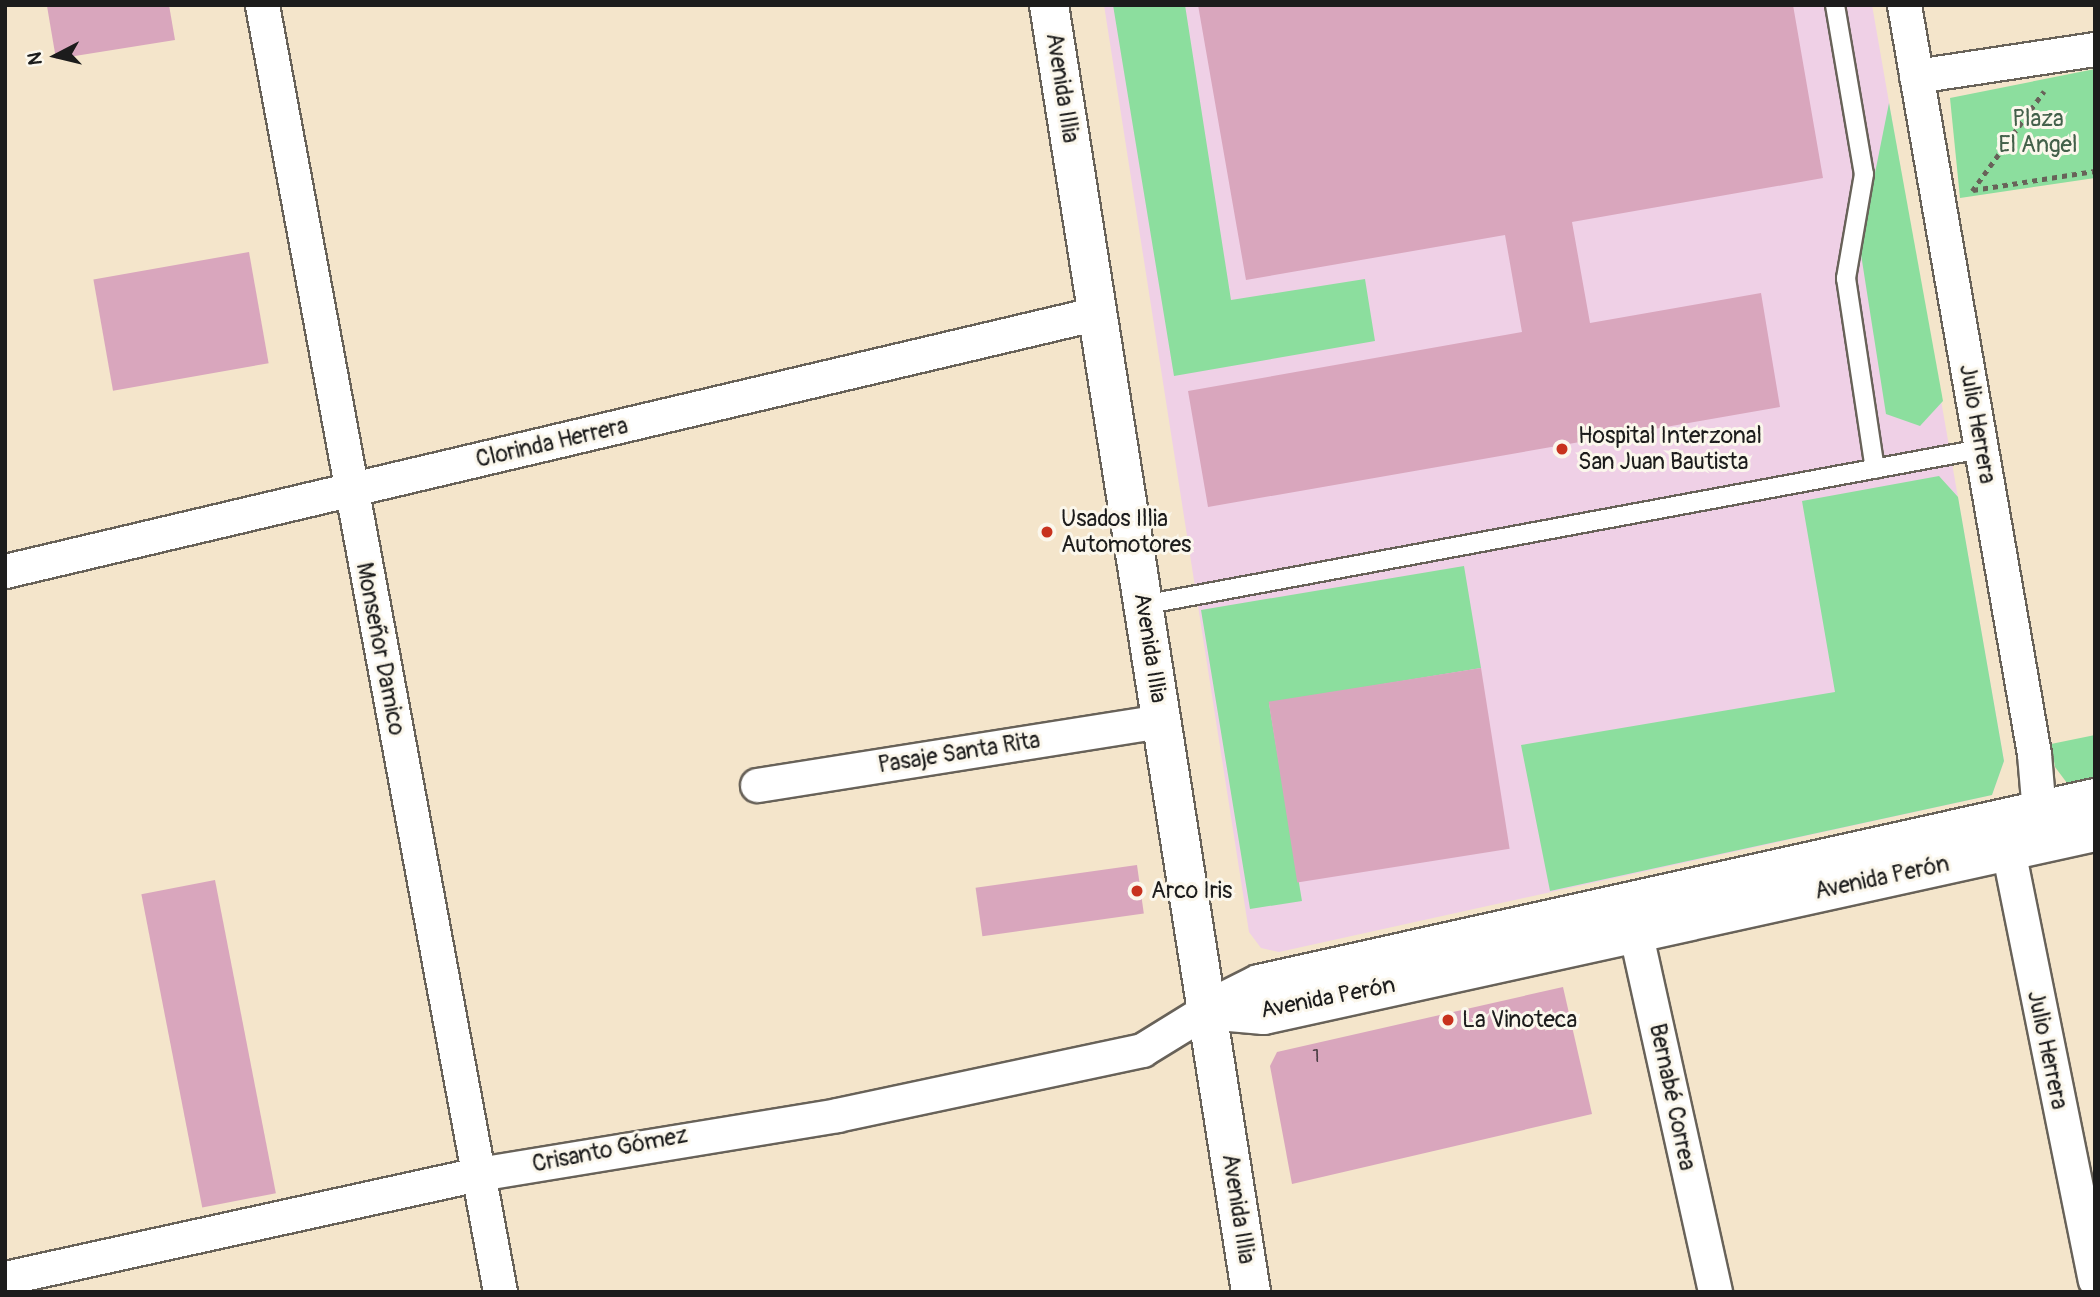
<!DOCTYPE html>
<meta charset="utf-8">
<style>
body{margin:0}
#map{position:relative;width:2100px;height:1297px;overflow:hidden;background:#f4e5cb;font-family:Pangolin,sans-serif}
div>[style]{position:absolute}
.built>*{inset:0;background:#efd0e6}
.green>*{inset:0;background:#8cde9e}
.building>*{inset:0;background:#d9a6bd;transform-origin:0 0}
.path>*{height:4.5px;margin-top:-2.25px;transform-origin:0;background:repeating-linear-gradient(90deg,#686259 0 5px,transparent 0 10px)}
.roads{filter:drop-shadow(2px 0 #686259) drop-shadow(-2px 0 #686259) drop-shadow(0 2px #686259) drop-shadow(0 -2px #686259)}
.lane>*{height:18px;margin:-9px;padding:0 9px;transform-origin:9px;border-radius:9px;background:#fff}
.street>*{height:33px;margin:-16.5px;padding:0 16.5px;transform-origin:16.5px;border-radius:16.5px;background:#fff}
.secondary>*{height:38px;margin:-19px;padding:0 19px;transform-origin:19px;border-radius:19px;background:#fff}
.primary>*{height:38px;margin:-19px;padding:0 19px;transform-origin:19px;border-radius:19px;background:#fff}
.dots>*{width:19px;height:19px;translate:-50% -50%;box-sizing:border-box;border:4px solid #fbf7ec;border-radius:50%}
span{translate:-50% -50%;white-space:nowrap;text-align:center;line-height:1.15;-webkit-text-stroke:6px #fbf7ec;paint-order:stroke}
.number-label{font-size:19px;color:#4b3e44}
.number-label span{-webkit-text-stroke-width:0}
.street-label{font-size:23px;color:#1c1c1c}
.park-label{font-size:23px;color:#43604a}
.poi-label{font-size:23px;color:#1c1c1c}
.left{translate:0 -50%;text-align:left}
.frame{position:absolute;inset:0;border:7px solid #1c1c1c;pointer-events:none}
.north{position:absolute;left:21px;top:21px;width:70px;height:70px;-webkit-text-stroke:5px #fbf7ec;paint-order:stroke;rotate:263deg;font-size:19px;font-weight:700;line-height:28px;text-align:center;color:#1c1c1c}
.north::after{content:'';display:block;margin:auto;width:24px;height:32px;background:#1c1c1c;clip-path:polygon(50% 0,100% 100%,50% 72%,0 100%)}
</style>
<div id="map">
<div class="built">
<i style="clip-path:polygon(1104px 5px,1872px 5px,2004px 761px,1992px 795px,1279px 952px,1261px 948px,1249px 932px)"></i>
</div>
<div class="green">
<i style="clip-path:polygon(1113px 5px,1185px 5px,1231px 300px,1365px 279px,1375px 341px,1174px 376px)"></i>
<i style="clip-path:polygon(2095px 69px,2095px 178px,1960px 198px,1950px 98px)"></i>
<i style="clip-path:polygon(1889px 103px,1943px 401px,1920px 426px,1886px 414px,1860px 248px)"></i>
<i style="clip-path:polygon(1939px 476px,1958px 497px,2004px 761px,1992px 795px,1550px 891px,1521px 745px,1835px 692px,1802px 501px)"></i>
<i style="clip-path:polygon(1464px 566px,1481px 668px,1269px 703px,1302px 901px,1250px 909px,1201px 610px)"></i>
<i style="clip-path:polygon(2095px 735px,2095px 786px,2067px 783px,2055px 767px,2051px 744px)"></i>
</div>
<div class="building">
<i style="clip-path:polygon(169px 5px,175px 40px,56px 59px,47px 6px)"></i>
<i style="clip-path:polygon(1198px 5px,1793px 5px,1823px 178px,1572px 222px,1590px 323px,1761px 293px,1780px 407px,1208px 507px,1188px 391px,1522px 332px,1505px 235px,1246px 280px)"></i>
<i style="left:249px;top:252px;width:113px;height:158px;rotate:80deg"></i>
<i style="left:1481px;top:668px;width:183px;height:215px;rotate:81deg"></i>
<i style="left:1137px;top:865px;width:49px;height:163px;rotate:82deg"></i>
<i style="left:215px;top:880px;width:319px;height:75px;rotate:79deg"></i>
<i style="clip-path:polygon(1563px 987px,1592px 1114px,1292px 1184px,1270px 1066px,1277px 1052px)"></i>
</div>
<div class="path">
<i style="left:1973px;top:190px;width:123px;rotate:-8.9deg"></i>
<i style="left:1972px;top:191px;width:123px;rotate:-54.2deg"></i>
</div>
<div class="roads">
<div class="lane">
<i style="left:1835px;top:5px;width:171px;rotate:80.3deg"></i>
<i style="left:1864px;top:174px;width:106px;rotate:99.8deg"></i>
<i style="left:1846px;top:278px;width:193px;rotate:81.4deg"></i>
<i style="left:1143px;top:605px;width:852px;rotate:-10.55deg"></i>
</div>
<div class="street">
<i style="left:262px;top:5px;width:1309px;rotate:79.52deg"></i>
<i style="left:1904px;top:5px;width:760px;rotate:80.15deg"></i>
<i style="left:2034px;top:754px;width:81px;rotate:85.1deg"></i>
<i style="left:1916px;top:76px;width:181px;rotate:-8.6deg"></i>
<i style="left:5px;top:571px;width:1123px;rotate:-13.28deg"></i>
<i style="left:757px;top:785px;width:410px;rotate:-9deg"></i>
<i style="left:2003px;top:825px;width:464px;rotate:78.6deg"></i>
<i style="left:1630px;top:908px;width:393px;rotate:77.5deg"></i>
<i style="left:5px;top:1278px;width:484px;rotate:-12.4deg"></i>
<i style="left:478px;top:1174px;width:364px;rotate:-9.3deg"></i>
<i style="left:837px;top:1115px;width:312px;rotate:-12deg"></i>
<i style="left:1142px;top:1050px;width:76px;rotate:-31.6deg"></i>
</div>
<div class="secondary">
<i style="left:1207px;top:1010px;width:58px;rotate:-26.6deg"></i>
<i style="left:1259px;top:984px;width:856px;rotate:-12.54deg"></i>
<i style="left:1207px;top:1010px;width:57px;rotate:5deg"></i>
<i style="left:1264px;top:1015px;width:851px;rotate:-12.42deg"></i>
</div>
<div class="primary">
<i style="left:1049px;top:5px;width:1303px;rotate:81.08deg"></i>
</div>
</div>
<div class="dots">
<i style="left:1562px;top:449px;background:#c8321e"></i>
<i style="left:1047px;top:532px;background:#c8321e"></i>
<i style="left:1137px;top:891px;background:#c8321e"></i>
<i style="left:1448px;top:1020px;background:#c8321e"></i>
</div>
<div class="number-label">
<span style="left:1316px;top:1057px">1</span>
</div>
<div class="street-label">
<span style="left:1062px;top:88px;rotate:81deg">Avenida Illia</span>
<span style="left:1977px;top:424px;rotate:80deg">Julio Herrera</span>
<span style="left:552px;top:443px;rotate:-13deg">Clorinda Herrera</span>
<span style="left:1150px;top:648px;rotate:81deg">Avenida Illia</span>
<span style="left:380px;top:649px;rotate:79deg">Monseñor Damico</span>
<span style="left:959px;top:753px;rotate:-9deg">Pasaje Santa Rita</span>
<span style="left:1882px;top:878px;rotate:-12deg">Avenida Perón</span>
<span style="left:1328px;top:998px;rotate:-11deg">Avenida Perón</span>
<span style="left:2047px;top:1050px;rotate:78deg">Julio Herrera</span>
<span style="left:1672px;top:1097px;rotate:78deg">Bernabé Correa</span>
<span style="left:610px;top:1150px;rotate:-11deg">Crisanto Gómez</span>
<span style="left:1238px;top:1209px;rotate:81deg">Avenida Illia</span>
</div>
<div class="park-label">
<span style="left:2038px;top:132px">Plaza<br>El Angel</span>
</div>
<div class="poi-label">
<span class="left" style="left:1578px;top:449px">Hospital Interzonal<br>San Juan Bautista</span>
<span class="left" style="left:1061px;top:532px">Usados Illia<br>Automotores</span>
<span class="left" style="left:1151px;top:891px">Arco Iris</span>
<span class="left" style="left:1462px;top:1020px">La Vinoteca</span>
</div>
<div class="frame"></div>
<div class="north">N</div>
</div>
